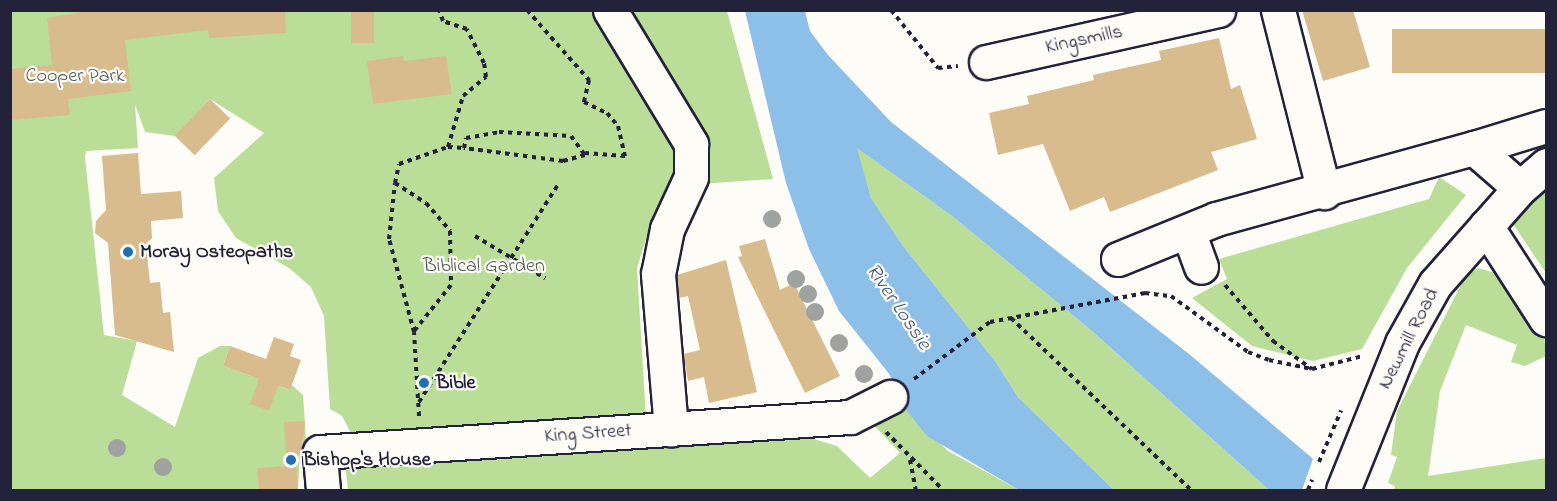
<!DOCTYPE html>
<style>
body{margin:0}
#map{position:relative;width:1557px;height:501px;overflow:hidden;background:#fdfcf7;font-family:"Indie Flower",sans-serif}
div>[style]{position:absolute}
.green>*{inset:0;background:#bade98}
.water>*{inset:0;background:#8cc0e9}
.pier>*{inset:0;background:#fdfcf7}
.building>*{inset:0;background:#d8bc8d;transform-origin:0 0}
.path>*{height:4px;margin-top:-2px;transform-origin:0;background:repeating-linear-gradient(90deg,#22223b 0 4.5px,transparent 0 9px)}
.roads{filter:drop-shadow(2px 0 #22223b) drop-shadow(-2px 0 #22223b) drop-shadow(0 2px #22223b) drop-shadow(0 -2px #22223b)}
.minor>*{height:33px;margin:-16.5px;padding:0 16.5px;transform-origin:16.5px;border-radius:16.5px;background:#fdfcf7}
.trees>*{width:18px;height:18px;margin:-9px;border-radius:50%;background:#9ea39f}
.dots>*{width:16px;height:16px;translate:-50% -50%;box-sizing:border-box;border:3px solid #fdfcf7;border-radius:50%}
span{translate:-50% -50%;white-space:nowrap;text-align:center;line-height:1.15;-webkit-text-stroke:4.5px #fdfcf7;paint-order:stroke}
.street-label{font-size:20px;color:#22223b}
.park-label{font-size:20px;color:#505a57}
.poi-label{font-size:20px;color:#22223b;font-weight:700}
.left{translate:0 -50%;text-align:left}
.water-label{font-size:21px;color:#475978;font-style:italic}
.frame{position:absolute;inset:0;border:12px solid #22223b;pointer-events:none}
</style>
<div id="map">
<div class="green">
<i style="clip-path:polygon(10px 11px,727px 11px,773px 179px,672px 186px,670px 197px,655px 210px,637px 268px,646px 419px,351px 433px,342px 416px,330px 409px,324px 316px,311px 287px,289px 268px,236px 238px,218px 211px,214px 178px,264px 133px,210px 99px,175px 136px,145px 132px,135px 104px,138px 148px,86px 151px,85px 158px,104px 335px,137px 341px,122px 395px,175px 427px,198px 358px,220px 346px,230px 346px,223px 366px,289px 390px,292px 385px,303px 395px,307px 454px,300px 454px,298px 490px,11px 490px)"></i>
<i style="clip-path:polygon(856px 147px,952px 216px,1092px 331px,1269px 490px,1114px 490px,1018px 397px,995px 361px,903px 246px,871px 198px)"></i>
<i style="clip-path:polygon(1439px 177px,1466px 195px,1407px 268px,1362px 349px,1313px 361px,1252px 346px,1192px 298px,1227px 279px,1219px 259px,1429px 199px)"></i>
<i style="clip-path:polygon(1546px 188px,1546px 273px,1513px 224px)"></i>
<i style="clip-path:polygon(1478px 268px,1499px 274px,1544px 333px,1546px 356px,1525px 366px,1511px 362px,1517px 345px,1466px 325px,1440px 391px,1428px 476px,1546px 458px,1546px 490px,1394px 490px,1395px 486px,1388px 483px,1397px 457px,1391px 455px,1397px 411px,1465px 277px)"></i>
<i style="clip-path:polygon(903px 406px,948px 451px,1019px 490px,348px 490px,345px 463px,801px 435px,837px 446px,870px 478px,900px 453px,871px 422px)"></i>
</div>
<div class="water">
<i style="clip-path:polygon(745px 11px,805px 11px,810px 31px,828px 55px,891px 122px,1189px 354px,1350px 490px,1269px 490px,1092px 331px,952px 216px,857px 148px,871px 198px,903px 246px,995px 361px,1018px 397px,1114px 490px,1019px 490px,927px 436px,903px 406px,890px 375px,839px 311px,809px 249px,786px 183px)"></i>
</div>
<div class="pier">
<i style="clip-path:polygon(1314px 456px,1352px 488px,1353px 490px,1302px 490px)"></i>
</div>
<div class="building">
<i style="clip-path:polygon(94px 10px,285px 10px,286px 33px,209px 38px,208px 30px,125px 40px,131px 91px,68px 99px,70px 115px,10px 120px,10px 69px,52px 65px,47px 18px)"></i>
<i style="left:351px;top:10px;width:23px;height:33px"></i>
<i style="clip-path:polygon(1302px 10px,1353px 10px,1370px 67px,1323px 81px)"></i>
<i style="left:1546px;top:29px;width:44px;height:154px;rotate:90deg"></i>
<i style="clip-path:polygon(1219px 38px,1231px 89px,1240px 85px,1257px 139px,1211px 152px,1218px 170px,1110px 212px,1104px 197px,1070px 211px,1043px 144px,998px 155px,989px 113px,1029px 104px,1027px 96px,1094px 80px,1093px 75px,1161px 60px,1159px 51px)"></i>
<i style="clip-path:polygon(403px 56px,404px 61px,446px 56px,452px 94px,373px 104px,367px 61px)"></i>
<i style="left:210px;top:99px;width:28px;height:51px;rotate:44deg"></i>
<i style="clip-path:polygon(138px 153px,141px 194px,181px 191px,183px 218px,151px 221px,152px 238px,146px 244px,150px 283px,160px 282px,163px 313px,170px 312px,174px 352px,115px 335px,108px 243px,95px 233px,96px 221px,106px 210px,102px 156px)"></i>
<i style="clip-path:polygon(765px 239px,780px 290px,794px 283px,840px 376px,805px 393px,738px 257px,742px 256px,739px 246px)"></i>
<i style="clip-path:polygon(726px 260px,757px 392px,709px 403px,704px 377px,688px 381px,683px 354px,700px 350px,688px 296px,679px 298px,677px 275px)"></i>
<i style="clip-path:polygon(274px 337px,294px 344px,290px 356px,301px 360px,290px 390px,278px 386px,269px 411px,250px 404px,259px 379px,223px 366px,230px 346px,266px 359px)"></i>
<i style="clip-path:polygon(305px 421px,301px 454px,286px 455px,284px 422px)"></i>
<i style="left:296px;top:465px;width:25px;height:39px;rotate:85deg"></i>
</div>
<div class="path">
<i style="left:527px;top:10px;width:94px;rotate:48.5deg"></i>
<i style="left:589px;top:80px;width:23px;rotate:103deg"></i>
<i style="left:584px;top:102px;width:25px;rotate:26deg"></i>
<i style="left:607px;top:113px;width:17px;rotate:50deg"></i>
<i style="left:618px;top:126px;width:31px;rotate:77deg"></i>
<i style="left:625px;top:156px;width:40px;rotate:-175.7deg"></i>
<i style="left:891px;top:10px;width:75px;rotate:51deg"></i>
<i style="left:938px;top:68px;width:20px;rotate:-6deg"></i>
<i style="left:448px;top:147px;width:16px;rotate:4deg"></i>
<i style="left:464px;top:148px;width:10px;rotate:-79deg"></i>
<i style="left:466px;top:138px;width:34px;rotate:-10deg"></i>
<i style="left:499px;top:132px;width:72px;rotate:3.2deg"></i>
<i style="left:571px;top:136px;width:24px;rotate:54deg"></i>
<i style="left:585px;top:155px;width:23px;rotate:165deg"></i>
<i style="left:563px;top:161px;width:100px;rotate:-172.5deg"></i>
<i style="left:395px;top:183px;width:37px;rotate:33deg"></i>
<i style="left:426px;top:203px;width:37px;rotate:49deg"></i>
<i style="left:450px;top:231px;width:54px;rotate:88.9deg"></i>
<i style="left:451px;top:285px;width:59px;rotate:128.8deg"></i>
<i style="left:475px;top:236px;width:82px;rotate:31deg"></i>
<i style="left:1225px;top:285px;width:74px;rotate:49.4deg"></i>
<i style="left:1273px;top:341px;width:48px;rotate:35.7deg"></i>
<i style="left:1011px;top:318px;width:249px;rotate:43.7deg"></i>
<i style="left:914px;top:379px;width:95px;rotate:-36.9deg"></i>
<i style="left:990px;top:322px;width:158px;rotate:-10.6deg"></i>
<i style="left:1145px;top:293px;width:26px;rotate:7deg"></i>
<i style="left:1171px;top:296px;width:95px;rotate:36deg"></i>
<i style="left:1248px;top:352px;width:22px;rotate:21deg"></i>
<i style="left:1269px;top:360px;width:44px;rotate:11.8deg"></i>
<i style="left:1312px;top:369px;width:53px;rotate:-14.3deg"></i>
<i style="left:419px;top:402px;width:260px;rotate:-57.4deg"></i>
<i style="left:419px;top:416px;width:84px;rotate:-93.4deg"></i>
<i style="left:414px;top:332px;width:96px;rotate:-105deg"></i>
<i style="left:389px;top:239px;width:56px;rotate:-83.9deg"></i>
<i style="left:395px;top:183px;width:19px;rotate:-78deg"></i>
<i style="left:399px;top:164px;width:52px;rotate:-19.1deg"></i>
<i style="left:448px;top:147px;width:53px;rotate:-73.6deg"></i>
<i style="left:463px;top:96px;width:30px;rotate:-40deg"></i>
<i style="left:486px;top:77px;width:14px;rotate:-98deg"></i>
<i style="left:484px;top:63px;width:38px;rotate:-117deg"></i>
<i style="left:467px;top:29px;width:25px;rotate:-162deg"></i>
<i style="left:443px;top:21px;width:12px;rotate:-110deg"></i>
<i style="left:886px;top:432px;width:81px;rotate:45.5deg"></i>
<i style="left:910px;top:460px;width:31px;rotate:79deg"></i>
<i style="left:1319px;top:462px;width:56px;rotate:-66.7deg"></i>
<i style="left:1308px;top:490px;width:11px;rotate:-68deg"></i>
</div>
<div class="roads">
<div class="minor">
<i style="left:610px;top:10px;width:157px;rotate:58.8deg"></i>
<i style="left:691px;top:144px;width:33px;rotate:90deg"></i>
<i style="left:691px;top:177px;width:57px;rotate:114.8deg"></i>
<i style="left:667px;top:229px;width:46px;rotate:101.3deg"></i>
<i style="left:658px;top:274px;width:156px;rotate:85.2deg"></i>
<i style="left:1278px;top:10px;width:188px;rotate:75.8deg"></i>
<i style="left:986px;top:62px;width:238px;rotate:-12.6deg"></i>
<i style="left:1520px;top:188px;width:61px;rotate:-139deg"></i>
<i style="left:1474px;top:148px;width:75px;rotate:-17deg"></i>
<i style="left:1486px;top:226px;width:111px;rotate:57.2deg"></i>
<i style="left:1188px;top:231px;width:38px;rotate:70deg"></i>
<i style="left:1118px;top:259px;width:106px;rotate:-22.2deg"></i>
<i style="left:1216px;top:219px;width:268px;rotate:-15.4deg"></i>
<i style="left:323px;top:490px;width:38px;rotate:-95deg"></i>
<i style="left:320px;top:452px;width:531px;rotate:-3.78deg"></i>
<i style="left:850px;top:417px;width:45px;rotate:-26.6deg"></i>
<i style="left:1343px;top:490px;width:158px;rotate:-68.1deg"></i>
<i style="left:1402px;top:343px;width:68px;rotate:-60.8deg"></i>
<i style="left:1435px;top:284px;width:128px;rotate:-48.5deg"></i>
<i style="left:1520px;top:188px;width:35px;rotate:-41deg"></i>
</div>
</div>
<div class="trees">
<i style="left:772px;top:219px"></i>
<i style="left:796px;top:279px"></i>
<i style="left:808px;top:294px"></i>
<i style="left:815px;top:312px"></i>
<i style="left:839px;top:343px"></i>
<i style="left:864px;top:374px"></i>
<i style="left:117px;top:448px"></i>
<i style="left:163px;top:467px"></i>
</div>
<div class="dots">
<i style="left:128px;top:252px;background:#1f6fb2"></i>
<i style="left:424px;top:383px;background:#1f6fb2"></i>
<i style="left:291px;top:460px;background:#1f6fb2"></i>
</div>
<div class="street-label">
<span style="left:1084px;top:40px;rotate:-12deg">Kingsmills</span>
<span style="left:1409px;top:339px;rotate:-63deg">Newmill Road</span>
<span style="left:588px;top:434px;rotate:-4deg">King Street</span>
</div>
<div class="park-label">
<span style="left:75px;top:76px">Cooper Park</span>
<span style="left:484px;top:266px">Biblical Garden</span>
</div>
<div class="poi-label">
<span class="left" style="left:140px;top:252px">Moray Osteopaths</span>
<span class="left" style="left:436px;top:383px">Bible</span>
<span class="left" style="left:303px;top:460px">Bishop's House</span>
</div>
<div class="water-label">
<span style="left:898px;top:307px;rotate:56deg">River Lossie</span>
</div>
<div class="frame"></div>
</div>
